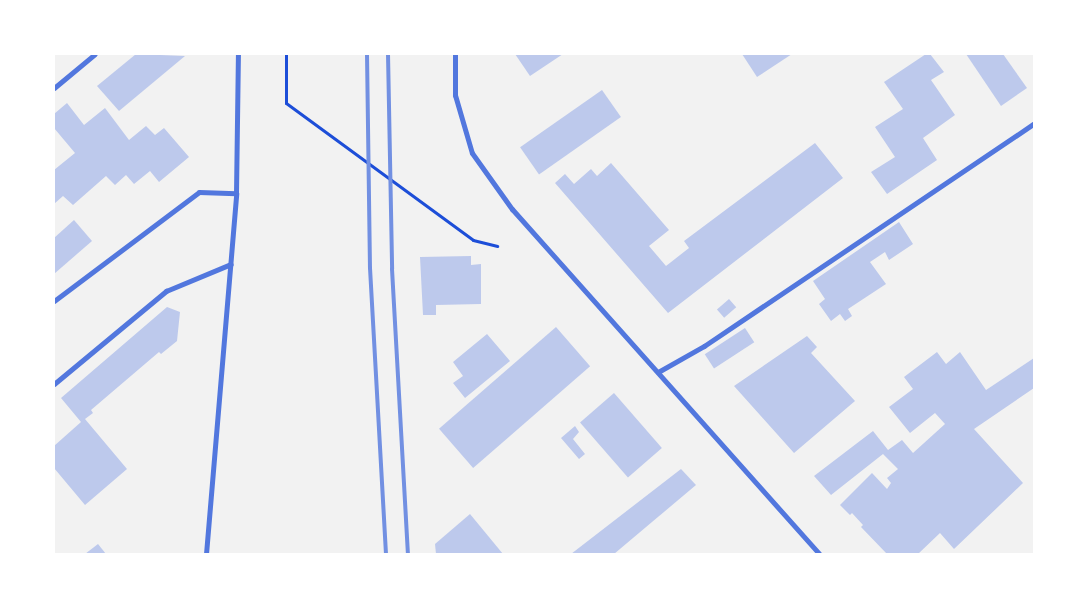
<!DOCTYPE html>
<style>
body{margin:0}
#map{position:relative;width:1088px;height:608px;overflow:hidden;background:#f2f2f2;font-family:Mulish,sans-serif}
div>[style]{position:absolute}
.building>*{inset:0;background:#bdc9ec;transform-origin:0 0}
.path>*{height:3px;margin:-1.5px;padding:0 1.5px;transform-origin:1.5px;border-radius:1.5px;background:#1d4ed8}
.minor>*{height:5px;margin:-2.5px;padding:0 2.5px;transform-origin:2.5px;border-radius:2.5px;background:#5277de}
.rail>*{height:4px;margin:-2px;padding:0 2px;transform-origin:2px;border-radius:2px;background:#7290e2}
span{translate:-50% -50%;white-space:nowrap;text-align:center;line-height:1.15;-webkit-text-stroke:5px #fff;paint-order:stroke}
.frame{position:absolute;inset:0;border:55px solid #fff;pointer-events:none}
</style>
<div id="map">
<div class="building">
<i style="clip-path:polygon(136px 54px,185px 56px,119px 111px,97px 86px)"></i>
<i style="clip-path:polygon(515px 54px,563px 54px,530px 76px)"></i>
<i style="clip-path:polygon(742px 54px,792px 54px,757px 77px)"></i>
<i style="clip-path:polygon(926px 54px,930px 54px,944px 72px,931px 80px,955px 115px,923px 138px,937px 160px,887px 194px,871px 172px,895px 157px,875px 127px,903px 109px,884px 82px)"></i>
<i style="clip-path:polygon(966px 54px,1003px 54px,1027px 88px,1001px 106px)"></i>
<i style="left:602px;top:90px;width:33px;height:100px;rotate:55deg"></i>
<i style="clip-path:polygon(67px 103px,84px 125px,105px 108px,129px 140px,146px 126px,155px 135px,164px 128px,189px 157px,159px 182px,150px 171px,134px 184px,126px 175px,115px 185px,106px 176px,73px 205px,63px 196px,54px 204px,54px 170px,75px 153px,54px 128px,54px 114px)"></i>
<i style="clip-path:polygon(815px 143px,843px 178px,668px 313px,555px 183px,565px 174px,574px 184px,591px 169px,597px 176px,611px 163px,669px 230px,649px 246px,666px 266px,689px 248px,684px 241px)"></i>
<i style="clip-path:polygon(74px 220px,92px 241px,54px 274px,54px 238px)"></i>
<i style="clip-path:polygon(899px 222px,913px 244px,889px 260px,885px 252px,870px 262px,886px 284px,848px 309px,852px 316px,845px 321px,840px 314px,831px 321px,819px 304px,825px 299px,813px 281px)"></i>
<i style="clip-path:polygon(471px 256px,471px 265px,481px 264px,481px 304px,436px 305px,436px 315px,423px 315px,420px 257px)"></i>
<i style="left:729px;top:299px;width:11px;height:16px;rotate:49deg"></i>
<i style="clip-path:polygon(167px 307px,180px 312px,177px 341px,161px 354px,159px 352px,91px 410px,93px 413px,85px 419px,127px 469px,85px 505px,54px 468px,54px 446px,81px 422px,61px 398px)"></i>
<i style="left:556px;top:327px;width:52px;height:155px;rotate:49deg"></i>
<i style="left:745px;top:328px;width:17px;height:48px;rotate:57deg"></i>
<i style="clip-path:polygon(487px 334px,510px 361px,465px 398px,453px 383px,463px 376px,453px 362px)"></i>
<i style="clip-path:polygon(807px 336px,817px 347px,811px 353px,855px 401px,794px 453px,734px 386px)"></i>
<i style="clip-path:polygon(937px 352px,946px 364px,960px 352px,986px 390px,1034px 358px,1034px 388px,974px 429px,1023px 483px,954px 549px,940px 533px,918px 554px,887px 554px,861px 527px,863px 525px,852px 513px,850px 515px,840px 505px,872px 473px,887px 489px,891px 483px,887px 478px,898px 469px,883px 454px,831px 495px,814px 476px,873px 431px,888px 450px,902px 440px,913px 453px,945px 424px,935px 413px,910px 433px,889px 407px,913px 389px,904px 377px)"></i>
<i style="left:614px;top:393px;width:73px;height:45px;rotate:49deg"></i>
<i style="clip-path:polygon(575px 426px,579px 432px,573px 439px,585px 454px,579px 459px,561px 438px)"></i>
<i style="clip-path:polygon(681px 469px,696px 485px,614px 554px,571px 554px)"></i>
<i style="clip-path:polygon(470px 514px,503px 554px,436px 554px,435px 544px)"></i>
<i style="clip-path:polygon(98px 544px,106px 554px,85px 554px)"></i>
</div>
<div class="path">
<i style="left:286px;top:54px;width:49px;rotate:90deg"></i>
<i style="left:286px;top:103px;width:232px;rotate:36.2deg"></i>
<i style="left:473px;top:240px;width:25px;rotate:14deg"></i>
</div>
<div class="minor">
<i style="left:455px;top:54px;width:41px;rotate:90deg"></i>
<i style="left:455px;top:95px;width:60px;rotate:73.7deg"></i>
<i style="left:472px;top:153px;width:69px;rotate:54.5deg"></i>
<i style="left:512px;top:209px;width:462px;rotate:48.3deg"></i>
<i style="left:54px;top:88px;width:53px;rotate:-39.7deg"></i>
<i style="left:54px;top:301px;width:181px;rotate:-36.9deg"></i>
<i style="left:199px;top:192px;width:37px;rotate:2deg"></i>
<i style="left:658px;top:372px;width:53px;rotate:-29.5deg"></i>
<i style="left:704px;top:346px;width:398px;rotate:-34deg"></i>
<i style="left:54px;top:384px;width:146px;rotate:-39.7deg"></i>
<i style="left:166px;top:291px;width:70px;rotate:-22.6deg"></i>
<i style="left:206px;top:554px;width:362px;rotate:-85.2deg"></i>
<i style="left:236px;top:193px;width:139px;rotate:-89.2deg"></i>
</div>
<div class="rail">
<i style="left:367px;top:54px;width:214px;rotate:89.2deg"></i>
<i style="left:370px;top:268px;width:286px;rotate:86.8deg"></i>
<i style="left:388px;top:54px;width:215px;rotate:88.9deg"></i>
<i style="left:392px;top:269px;width:285px;rotate:86.8deg"></i>
</div>
<div class="frame"></div>
</div>
